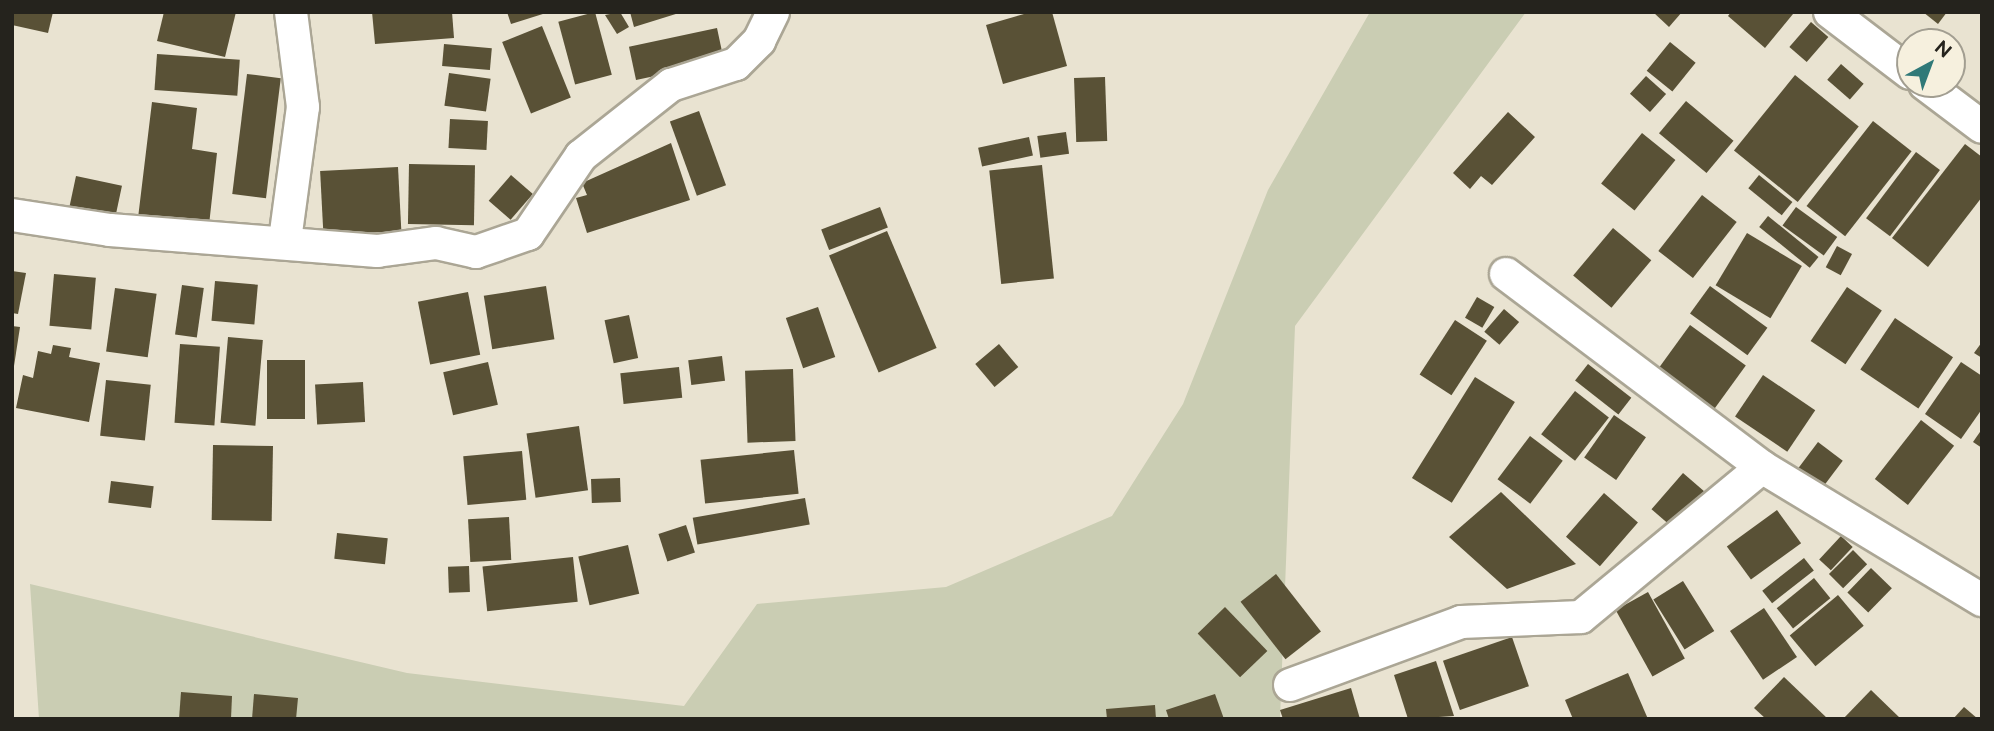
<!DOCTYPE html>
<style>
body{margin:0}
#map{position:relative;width:1994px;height:731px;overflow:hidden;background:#e9e3d1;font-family:Raleway,sans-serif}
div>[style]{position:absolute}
.green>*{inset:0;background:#cacdb3}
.building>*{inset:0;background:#595136;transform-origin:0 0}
.roads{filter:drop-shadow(2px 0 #aba695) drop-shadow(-2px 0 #aba695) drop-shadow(0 2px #aba695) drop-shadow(0 -2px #aba695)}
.minor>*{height:32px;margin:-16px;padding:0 16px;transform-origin:16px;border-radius:16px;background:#fff}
span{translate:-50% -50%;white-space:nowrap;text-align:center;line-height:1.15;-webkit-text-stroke:7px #f6f0de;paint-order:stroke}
.frame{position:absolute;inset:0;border:14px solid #25231d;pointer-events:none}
.north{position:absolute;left:1896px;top:28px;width:70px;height:70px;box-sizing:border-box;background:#f6f0de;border:2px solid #a29e91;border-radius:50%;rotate:41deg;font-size:19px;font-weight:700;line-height:28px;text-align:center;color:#25231d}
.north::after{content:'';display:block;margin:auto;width:24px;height:32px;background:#307978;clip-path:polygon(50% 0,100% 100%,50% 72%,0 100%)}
</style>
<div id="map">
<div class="green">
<i style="clip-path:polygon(1370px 12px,1526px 12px,1295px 326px,1280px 719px,39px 719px,30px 584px,407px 673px,684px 706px,757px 604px,946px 587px,1112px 516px,1183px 404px,1268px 190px)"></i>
</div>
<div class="building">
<i style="clip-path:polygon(12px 12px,53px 12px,48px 33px,12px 25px)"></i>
<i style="clip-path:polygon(164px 12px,236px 12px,225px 57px,157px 41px)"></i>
<i style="clip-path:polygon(372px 12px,452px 12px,454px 38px,375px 44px)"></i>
<i style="clip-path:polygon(507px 12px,546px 12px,546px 13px,511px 24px)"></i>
<i style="left:595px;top:12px;width:65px;height:38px;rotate:75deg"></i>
<i style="clip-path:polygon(620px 12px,629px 27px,617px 34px,605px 15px)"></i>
<i style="clip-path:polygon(630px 12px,679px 12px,679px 13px,634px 27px)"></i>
<i style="clip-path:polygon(1031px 12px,1052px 12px,1067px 66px,1003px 84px,986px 25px)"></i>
<i style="clip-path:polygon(1653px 12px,1682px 12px,1669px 27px)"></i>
<i style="clip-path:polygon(1731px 12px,1792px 12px,1793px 14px,1765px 48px,1728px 16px)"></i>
<i style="clip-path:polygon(1923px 12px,1947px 12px,1938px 24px)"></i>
<i style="left:1811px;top:22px;width:23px;height:33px;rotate:41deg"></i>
<i style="left:542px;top:26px;width:77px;height:43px;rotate:68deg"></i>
<i style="left:717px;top:28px;width:34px;height:90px;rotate:78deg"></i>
<i style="left:1670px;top:42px;width:33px;height:37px;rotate:39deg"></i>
<i style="left:444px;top:44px;width:48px;height:22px;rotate:5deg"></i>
<i style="left:157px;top:54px;width:83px;height:36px;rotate:4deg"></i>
<i style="left:1841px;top:64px;width:30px;height:21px;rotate:41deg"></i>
<i style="left:449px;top:73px;width:42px;height:33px;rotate:8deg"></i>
<i style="left:247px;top:74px;width:34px;height:121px;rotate:7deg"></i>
<i style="left:1795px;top:75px;width:82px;height:97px;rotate:39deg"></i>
<i style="left:1646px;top:76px;width:27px;height:24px;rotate:42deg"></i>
<i style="left:1105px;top:77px;width:64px;height:31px;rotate:88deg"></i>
<i style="left:1686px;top:101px;width:62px;height:42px;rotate:40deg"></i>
<i style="clip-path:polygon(152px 102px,197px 108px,192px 149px,217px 153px,209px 225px,138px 218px)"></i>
<i style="left:699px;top:111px;width:79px;height:31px;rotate:70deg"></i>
<i style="clip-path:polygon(1508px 112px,1535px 137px,1492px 185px,1481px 176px,1470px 189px,1453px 173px)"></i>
<i style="left:450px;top:119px;width:38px;height:29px;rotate:3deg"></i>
<i style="left:1873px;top:121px;width:49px;height:108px;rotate:38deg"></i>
<i style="left:1066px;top:132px;width:22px;height:29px;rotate:82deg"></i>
<i style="left:1642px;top:133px;width:43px;height:65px;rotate:39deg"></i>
<i style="left:1029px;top:137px;width:19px;height:52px;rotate:78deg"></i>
<i style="clip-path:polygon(671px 143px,690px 200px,587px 233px,576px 198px,587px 195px,582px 183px)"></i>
<i style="clip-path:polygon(1965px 144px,1982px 157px,1982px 197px,1928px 267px,1892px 238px)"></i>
<i style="left:1916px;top:152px;width:30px;height:83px;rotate:37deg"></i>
<i style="left:409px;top:164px;width:66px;height:60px;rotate:1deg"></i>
<i style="left:1042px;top:165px;width:114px;height:53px;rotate:84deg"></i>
<i style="left:398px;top:167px;width:64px;height:78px;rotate:87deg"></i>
<i style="left:511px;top:175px;width:29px;height:34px;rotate:41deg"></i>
<i style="left:1759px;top:175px;width:43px;height:17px;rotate:39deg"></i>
<i style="left:76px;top:176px;width:47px;height:32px;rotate:12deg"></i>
<i style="left:1702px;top:195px;width:44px;height:71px;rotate:38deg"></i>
<i style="left:880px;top:207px;width:22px;height:63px;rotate:69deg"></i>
<i style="left:1796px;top:207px;width:51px;height:23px;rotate:36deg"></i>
<i style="left:1768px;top:216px;width:65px;height:14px;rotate:39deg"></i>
<i style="left:1613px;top:228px;width:50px;height:62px;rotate:40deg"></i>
<i style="left:887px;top:231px;width:127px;height:63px;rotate:67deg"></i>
<i style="left:1747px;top:233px;width:64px;height:61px;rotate:31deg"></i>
<i style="left:1837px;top:246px;width:17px;height:24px;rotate:28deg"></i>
<i style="clip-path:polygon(12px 271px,26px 273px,18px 314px,12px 313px)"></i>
<i style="left:54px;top:274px;width:42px;height:52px;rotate:5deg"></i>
<i style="left:215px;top:281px;width:43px;height:40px;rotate:5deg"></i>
<i style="left:182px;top:285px;width:22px;height:50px;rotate:8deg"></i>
<i style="left:546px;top:286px;width:54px;height:63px;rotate:81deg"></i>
<i style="left:1710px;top:286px;width:71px;height:34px;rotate:36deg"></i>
<i style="left:1847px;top:287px;width:42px;height:65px;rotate:34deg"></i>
<i style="left:115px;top:288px;width:42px;height:64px;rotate:8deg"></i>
<i style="left:468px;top:292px;width:64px;height:51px;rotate:79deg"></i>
<i style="left:1477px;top:297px;width:20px;height:24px;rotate:30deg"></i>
<i style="left:818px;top:307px;width:53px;height:34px;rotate:71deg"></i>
<i style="left:1504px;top:309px;width:20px;height:30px;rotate:41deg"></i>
<i style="left:629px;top:315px;width:44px;height:25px;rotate:78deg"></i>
<i style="left:1895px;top:318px;width:70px;height:62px;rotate:34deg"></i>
<i style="left:1455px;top:320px;width:38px;height:65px;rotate:33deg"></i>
<i style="left:1690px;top:325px;width:69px;height:54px;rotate:36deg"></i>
<i style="clip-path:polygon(12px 326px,20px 327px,14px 366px,12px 366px)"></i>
<i style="left:228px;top:337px;width:35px;height:86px;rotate:5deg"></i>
<i style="clip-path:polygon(1982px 342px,1982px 358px,1974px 353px)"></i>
<i style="left:180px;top:344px;width:40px;height:79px;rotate:4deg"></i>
<i style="left:999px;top:344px;width:30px;height:31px;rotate:50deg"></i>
<i style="clip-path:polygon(53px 345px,71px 348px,69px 357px,100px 363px,89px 422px,16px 408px,23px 375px,33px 378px,38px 351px,51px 354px)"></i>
<i style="left:722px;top:356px;width:25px;height:34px;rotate:83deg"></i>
<i style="left:267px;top:360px;width:38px;height:59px"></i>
<i style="left:488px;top:362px;width:44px;height:46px;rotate:77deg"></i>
<i style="clip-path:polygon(1961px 362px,1982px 376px,1982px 409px,1961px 439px,1925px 414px)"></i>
<i style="left:1588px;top:364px;width:55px;height:21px;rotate:38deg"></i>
<i style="left:679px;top:367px;width:31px;height:59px;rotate:84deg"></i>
<i style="left:793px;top:369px;width:72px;height:48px;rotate:88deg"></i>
<i style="left:1763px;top:375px;width:63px;height:50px;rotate:34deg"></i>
<i style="left:1475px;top:377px;width:47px;height:119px;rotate:32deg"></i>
<i style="left:106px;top:380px;width:45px;height:56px;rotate:6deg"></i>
<i style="left:363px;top:382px;width:40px;height:48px;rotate:87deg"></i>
<i style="left:1575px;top:391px;width:43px;height:55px;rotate:38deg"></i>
<i style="left:1614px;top:415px;width:39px;height:52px;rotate:35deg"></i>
<i style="left:1921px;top:420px;width:42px;height:75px;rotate:38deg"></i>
<i style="left:579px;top:426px;width:65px;height:53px;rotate:82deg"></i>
<i style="clip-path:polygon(1982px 429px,1982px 448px,1973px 442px)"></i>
<i style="left:1530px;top:436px;width:41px;height:54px;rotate:37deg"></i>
<i style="left:1818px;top:442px;width:31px;height:36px;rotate:37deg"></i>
<i style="left:213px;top:445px;width:60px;height:75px;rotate:1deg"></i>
<i style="left:794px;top:450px;width:44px;height:94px;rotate:84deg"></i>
<i style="left:522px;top:451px;width:49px;height:59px;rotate:85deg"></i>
<i style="left:1683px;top:473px;width:28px;height:48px;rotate:41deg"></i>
<i style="left:620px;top:478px;width:24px;height:29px;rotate:88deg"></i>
<i style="left:111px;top:481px;width:43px;height:22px;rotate:7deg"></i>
<i style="clip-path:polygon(1501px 492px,1576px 564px,1507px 589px,1449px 537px)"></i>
<i style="left:1604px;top:493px;width:45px;height:58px;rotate:41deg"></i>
<i style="left:805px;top:498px;width:27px;height:114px;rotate:80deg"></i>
<i style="left:1777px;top:510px;width:41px;height:62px;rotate:54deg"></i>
<i style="left:509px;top:517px;width:43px;height:41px;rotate:87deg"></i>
<i style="left:686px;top:525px;width:29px;height:29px;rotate:72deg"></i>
<i style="left:337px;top:533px;width:51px;height:26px;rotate:6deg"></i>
<i style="left:1841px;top:536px;width:16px;height:32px;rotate:43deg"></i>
<i style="left:628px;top:545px;width:50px;height:51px;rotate:77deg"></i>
<i style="left:1853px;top:550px;width:20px;height:34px;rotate:45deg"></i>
<i style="left:573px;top:557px;width:45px;height:91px;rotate:84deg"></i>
<i style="left:1804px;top:558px;width:16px;height:53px;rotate:52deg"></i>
<i style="left:469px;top:566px;width:26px;height:21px;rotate:88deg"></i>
<i style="left:1871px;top:568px;width:29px;height:34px;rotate:44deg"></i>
<i style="left:1276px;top:574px;width:73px;height:45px;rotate:52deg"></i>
<i style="left:1814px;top:578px;width:26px;height:48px;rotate:51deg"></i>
<i style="left:1683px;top:581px;width:59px;height:35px;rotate:58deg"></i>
<i style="left:1648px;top:592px;width:76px;height:37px;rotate:61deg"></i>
<i style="left:1838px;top:595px;width:40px;height:63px;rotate:50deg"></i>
<i style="left:1225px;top:607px;width:61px;height:38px;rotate:46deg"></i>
<i style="left:1764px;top:608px;width:59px;height:41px;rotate:56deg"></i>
<i style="left:1512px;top:637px;width:52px;height:73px;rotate:71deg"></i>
<i style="clip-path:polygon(1436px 661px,1454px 716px,1408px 719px,1394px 675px)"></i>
<i style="clip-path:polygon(1628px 673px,1648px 719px,1573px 719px,1565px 700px)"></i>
<i style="clip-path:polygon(1784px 677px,1828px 719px,1766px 719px,1754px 708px)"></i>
<i style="clip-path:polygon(1351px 688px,1360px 719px,1283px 719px,1280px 710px)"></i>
<i style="clip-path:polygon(1871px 690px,1901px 719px,1843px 719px)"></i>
<i style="clip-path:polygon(181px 692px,232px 696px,231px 719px,179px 719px)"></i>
<i style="clip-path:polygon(254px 694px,298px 698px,296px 719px,252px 719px)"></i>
<i style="clip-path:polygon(1215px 694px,1224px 719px,1169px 719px,1166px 710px)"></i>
<i style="clip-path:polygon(1155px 705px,1156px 719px,1107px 719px,1106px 709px)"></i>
<i style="clip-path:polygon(1964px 707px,1978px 719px,1953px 719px)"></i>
</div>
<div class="roads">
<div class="minor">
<i style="left:1830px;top:12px;width:101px;rotate:37.3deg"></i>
<i style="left:1925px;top:84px;width:71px;rotate:37deg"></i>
<i style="left:12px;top:215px;width:99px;rotate:8.7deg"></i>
<i style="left:110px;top:230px;width:268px;rotate:4.5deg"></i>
<i style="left:377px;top:251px;width:60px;rotate:-7.7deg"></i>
<i style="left:436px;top:243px;width:41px;rotate:12.7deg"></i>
<i style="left:476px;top:252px;width:55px;rotate:-19.1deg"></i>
<i style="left:528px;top:234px;width:94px;rotate:-55.8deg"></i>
<i style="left:581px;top:156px;width:115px;rotate:-38.3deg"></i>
<i style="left:671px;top:85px;width:68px;rotate:-17.9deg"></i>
<i style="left:736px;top:64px;width:33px;rotate:-45deg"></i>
<i style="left:759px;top:41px;width:32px;rotate:-64deg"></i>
<i style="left:285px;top:240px;width:134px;rotate:-82.3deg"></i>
<i style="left:303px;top:107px;width:96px;rotate:-97.2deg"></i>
<i style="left:1506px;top:274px;width:321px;rotate:37deg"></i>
<i style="left:1762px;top:467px;width:257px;rotate:31.2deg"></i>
<i style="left:1290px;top:685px;width:182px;rotate:-20.2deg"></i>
<i style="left:1461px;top:622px;width:120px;rotate:-2.4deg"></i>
<i style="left:1581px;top:617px;width:235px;rotate:-39.6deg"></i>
</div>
</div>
<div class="frame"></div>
<div class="north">N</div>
</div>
